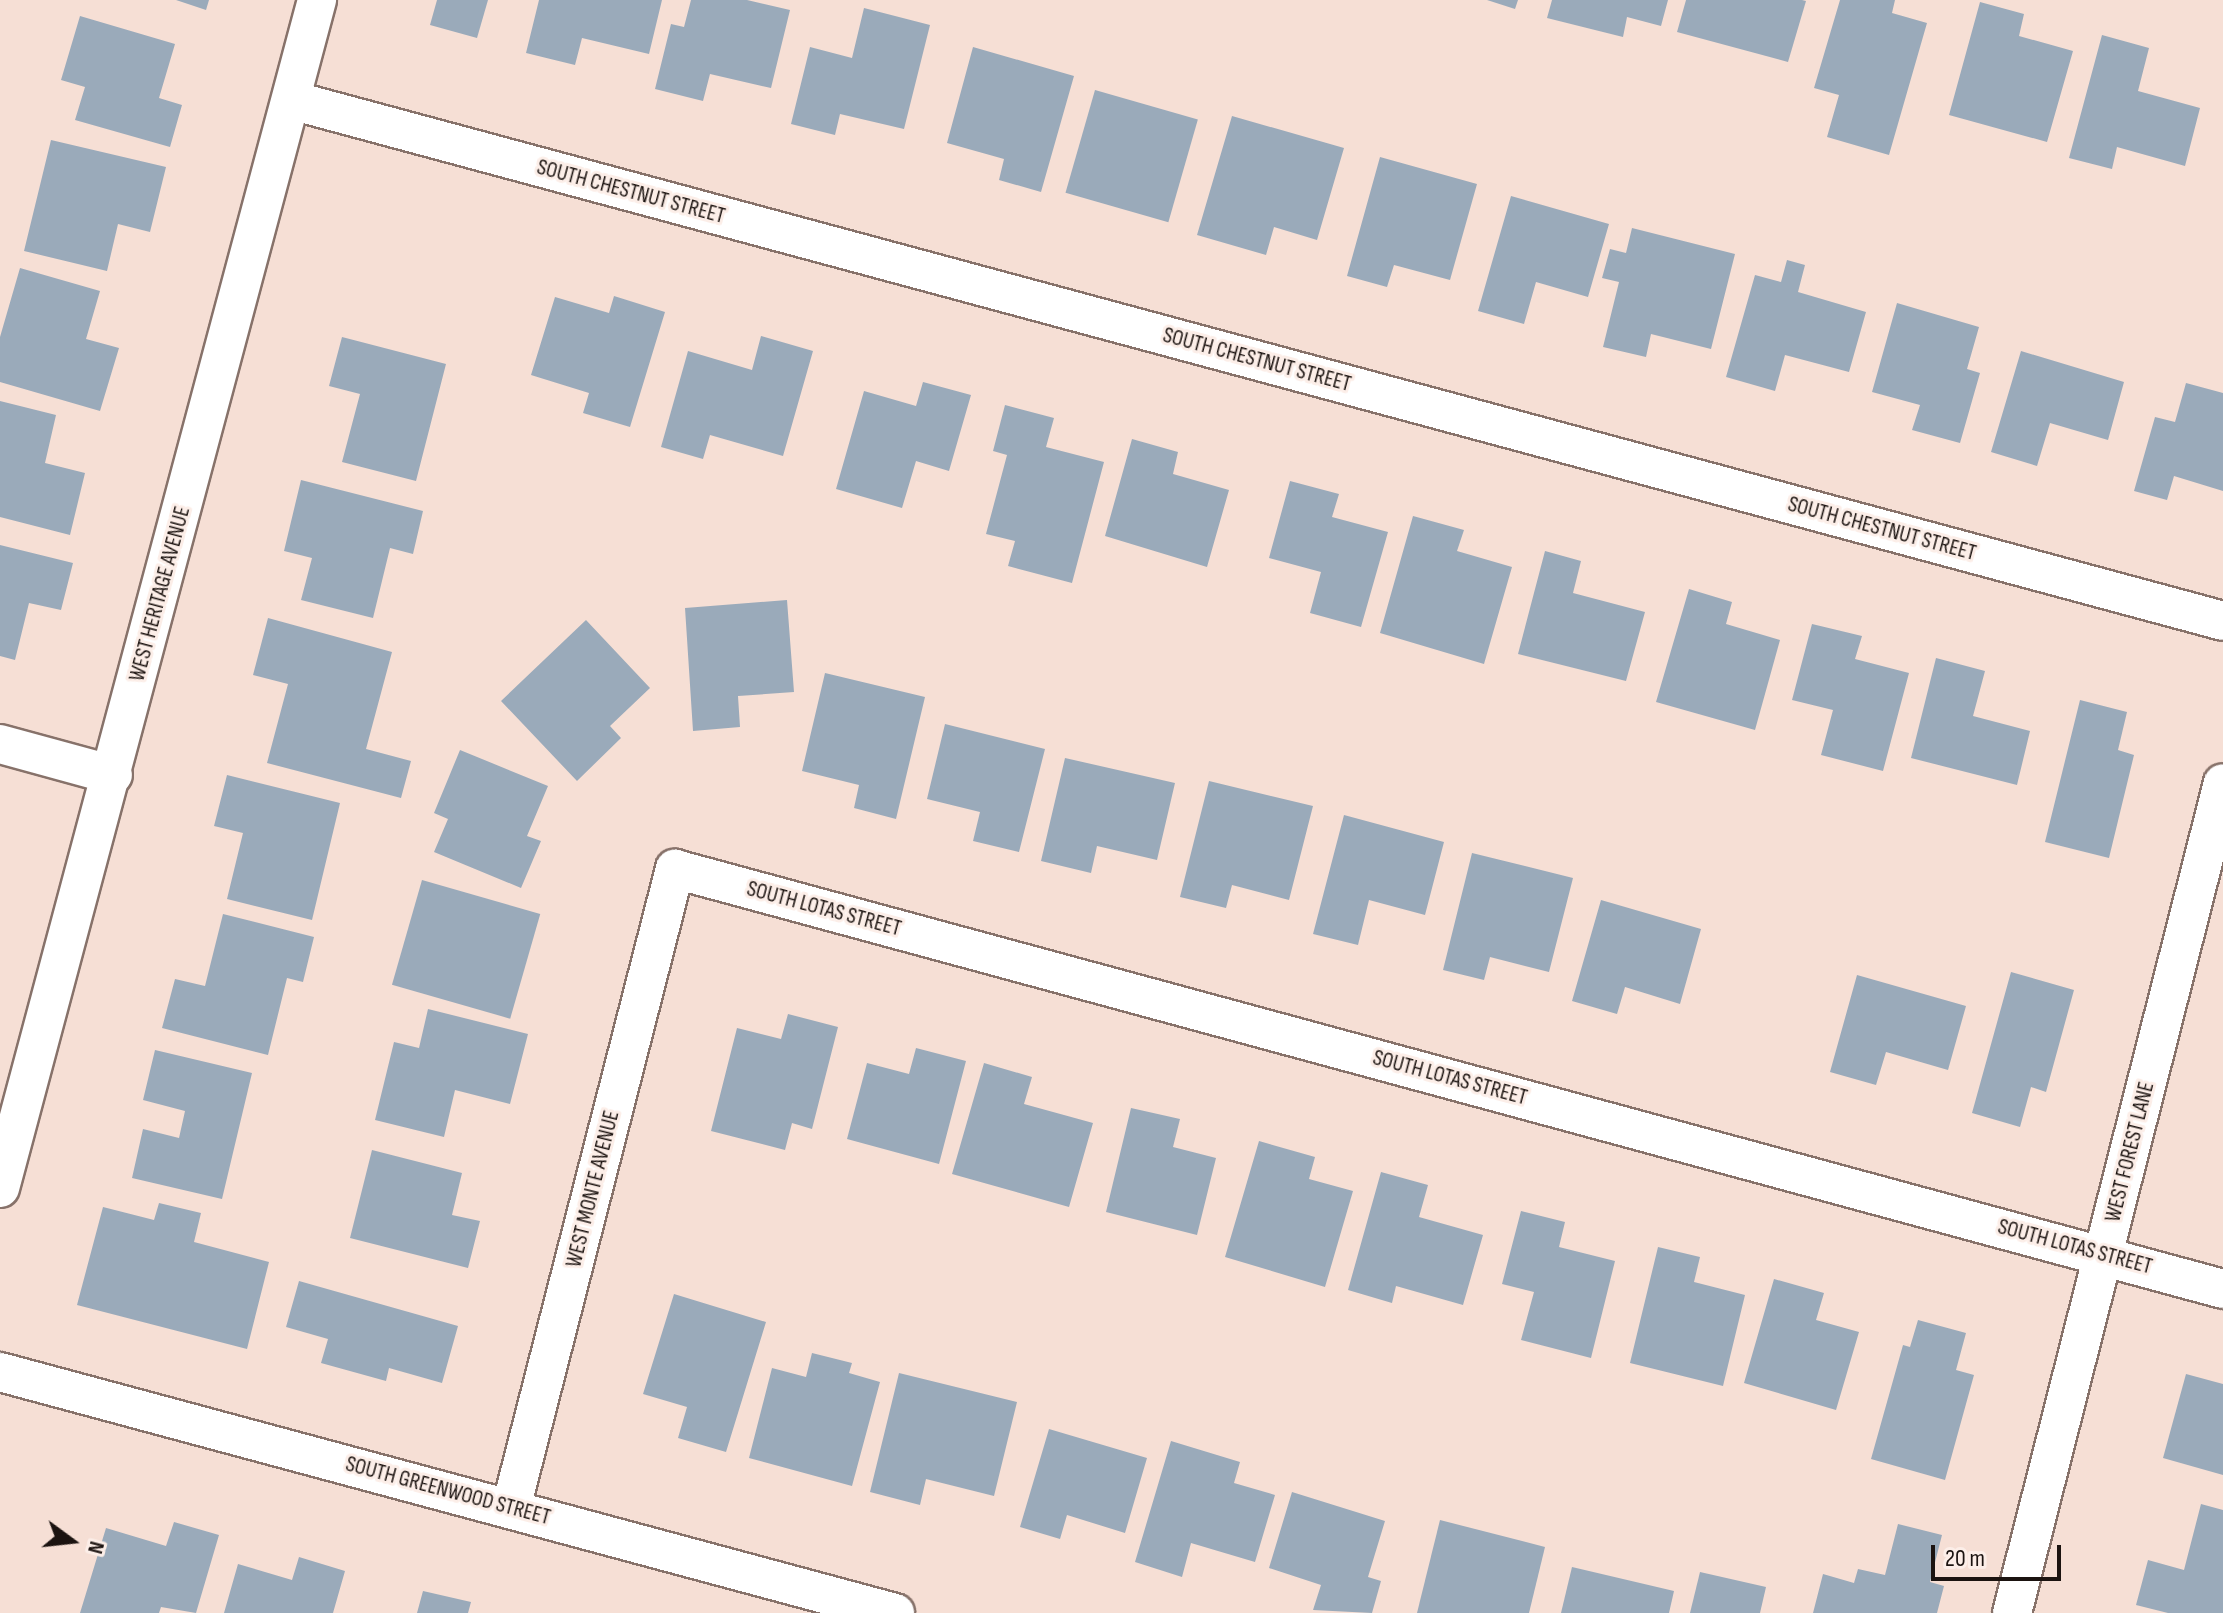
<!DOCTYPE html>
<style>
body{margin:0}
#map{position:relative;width:2223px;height:1613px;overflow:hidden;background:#f6dfd5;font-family:"Sofia Sans Condensed",sans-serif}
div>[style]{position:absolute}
.building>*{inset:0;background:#9aaaba;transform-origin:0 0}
.roads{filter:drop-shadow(2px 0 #87726a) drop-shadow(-2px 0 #87726a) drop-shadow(0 2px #87726a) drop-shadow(0 -2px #87726a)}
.street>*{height:38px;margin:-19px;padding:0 19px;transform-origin:19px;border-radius:19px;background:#fff}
span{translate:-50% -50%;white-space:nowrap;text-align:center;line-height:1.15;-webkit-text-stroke:6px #fceee8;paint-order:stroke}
.street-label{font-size:22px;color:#1b1310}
.north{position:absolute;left:32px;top:1501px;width:80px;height:80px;-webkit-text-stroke:6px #fceee8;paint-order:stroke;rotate:105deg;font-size:22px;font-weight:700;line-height:32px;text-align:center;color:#1b1310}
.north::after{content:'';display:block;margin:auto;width:28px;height:36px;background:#1b1310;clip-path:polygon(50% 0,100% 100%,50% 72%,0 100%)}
.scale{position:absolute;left:1931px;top:1545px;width:130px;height:36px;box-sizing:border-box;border:4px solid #1b1310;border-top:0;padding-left:10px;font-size:24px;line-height:28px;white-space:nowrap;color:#1b1310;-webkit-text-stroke:6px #fceee8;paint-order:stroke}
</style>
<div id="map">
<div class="building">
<i style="clip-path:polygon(176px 0,209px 0,206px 10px)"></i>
<i style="clip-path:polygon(437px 0,488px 0,477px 38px,430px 25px)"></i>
<i style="clip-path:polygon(539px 0,662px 0,649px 54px,582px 38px,575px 65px,526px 53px)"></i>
<i style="clip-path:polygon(691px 0,747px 0,790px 10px,771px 88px,710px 74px,703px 101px,655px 89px,671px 24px,684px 27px)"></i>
<i style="clip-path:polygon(1487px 0,1518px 0,1515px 9px)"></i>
<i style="clip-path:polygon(1552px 0,1668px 0,1661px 26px,1627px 17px,1623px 37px,1547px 18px)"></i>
<i style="clip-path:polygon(1686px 0,1802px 0,1806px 1px,1788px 62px,1677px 32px)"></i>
<i style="clip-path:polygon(1840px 0,1895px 0,1892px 13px,1927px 23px,1889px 155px,1827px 137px,1839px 95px,1814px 88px)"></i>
<i style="clip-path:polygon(1980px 2px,2024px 14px,2019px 36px,2073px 51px,2047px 142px,1949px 115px)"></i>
<i style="clip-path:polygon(864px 8px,930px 25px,904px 129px,840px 114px,835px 135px,791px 124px,810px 47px,852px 58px)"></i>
<i style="clip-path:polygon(80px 16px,175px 44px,159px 98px,182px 105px,170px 147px,75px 120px,85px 87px,61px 80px)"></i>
<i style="clip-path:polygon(2102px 35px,2149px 48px,2138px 91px,2200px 108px,2185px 166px,2117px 147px,2112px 169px,2069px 158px)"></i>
<i style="clip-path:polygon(973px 47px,1074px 76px,1041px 192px,999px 180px,1004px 159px,947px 143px)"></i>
<i style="left:1095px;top:90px;width:107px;height:107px;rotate:16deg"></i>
<i style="clip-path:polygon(1232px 116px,1344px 148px,1317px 240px,1274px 227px,1266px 255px,1197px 235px)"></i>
<i style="clip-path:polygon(51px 140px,166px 167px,150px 232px,118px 224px,107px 271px,24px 251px)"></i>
<i style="clip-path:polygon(1380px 157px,1477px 184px,1450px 280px,1394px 265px,1387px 287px,1347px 276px)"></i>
<i style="clip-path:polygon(1511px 196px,1609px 224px,1588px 297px,1536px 282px,1524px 324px,1478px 311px)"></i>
<i style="clip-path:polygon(1632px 228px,1735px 254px,1711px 349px,1651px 334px,1646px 357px,1603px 347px,1619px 282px,1602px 278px,1610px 249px,1626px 253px)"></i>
<i style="clip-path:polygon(1787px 260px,1805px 265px,1798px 292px,1866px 312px,1849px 372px,1785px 355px,1775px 391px,1726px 377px,1755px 275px,1781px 282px)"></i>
<i style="clip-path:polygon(20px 268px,100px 291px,86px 339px,119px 348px,100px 411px,0 382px,0 337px)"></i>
<i style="clip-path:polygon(614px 296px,665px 312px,630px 427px,583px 413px,589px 393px,531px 375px,555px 297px,609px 313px)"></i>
<i style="clip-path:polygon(1897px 303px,1979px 327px,1967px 369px,1980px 373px,1960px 443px,1912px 430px,1920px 405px,1872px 392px)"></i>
<i style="clip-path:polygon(761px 336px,813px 351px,783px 456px,710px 435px,703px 459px,661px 447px,688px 351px,752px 370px)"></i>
<i style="clip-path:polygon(342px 337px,446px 364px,416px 481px,342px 462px,360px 394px,329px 386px)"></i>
<i style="clip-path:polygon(2021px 351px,2124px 382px,2108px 440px,2050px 423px,2037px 466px,1991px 452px)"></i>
<i style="clip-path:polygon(923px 382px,971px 395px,949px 471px,916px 461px,902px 508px,836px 489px,864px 391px,916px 406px)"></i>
<i style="clip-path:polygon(2186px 383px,2223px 393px,2223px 491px,2174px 476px,2167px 500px,2134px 491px,2155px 417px,2175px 422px)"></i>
<i style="clip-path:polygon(0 401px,56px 415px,45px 463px,85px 473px,70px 535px,0 517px)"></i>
<i style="clip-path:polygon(1005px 405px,1054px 418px,1046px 447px,1104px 462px,1072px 583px,1008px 566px,1015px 541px,986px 534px,1007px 455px,993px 451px)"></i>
<i style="clip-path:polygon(1132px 439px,1178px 452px,1173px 474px,1229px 490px,1207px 567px,1105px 536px)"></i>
<i style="clip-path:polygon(301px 480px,423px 511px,413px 554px,390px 548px,373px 618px,301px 600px,312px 558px,284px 551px)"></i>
<i style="clip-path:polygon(1290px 481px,1339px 494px,1332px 517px,1388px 532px,1361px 627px,1310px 613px,1321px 572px,1269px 558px)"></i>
<i style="clip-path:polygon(1413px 516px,1464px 530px,1457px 551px,1512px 567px,1484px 664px,1380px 633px)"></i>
<i style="clip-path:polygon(0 545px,73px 563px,61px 610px,29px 603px,15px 660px,0 656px)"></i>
<i style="clip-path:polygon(1545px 551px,1581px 561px,1573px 593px,1645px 612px,1626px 681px,1518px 654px)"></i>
<i style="clip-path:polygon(1689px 589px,1732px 602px,1726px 624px,1780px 640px,1755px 730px,1656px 702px)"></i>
<i style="clip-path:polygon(787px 600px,794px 692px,738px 696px,740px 727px,693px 731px,685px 608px)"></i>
<i style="clip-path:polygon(268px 618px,392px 652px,366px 749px,411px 761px,401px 798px,267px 763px,288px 684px,253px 675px)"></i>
<i style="clip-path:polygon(586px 620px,650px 688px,610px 726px,621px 738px,577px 781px,501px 701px)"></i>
<i style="clip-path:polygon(1812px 624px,1862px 636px,1855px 659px,1909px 673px,1883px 771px,1821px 755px,1833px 710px,1792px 700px)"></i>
<i style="clip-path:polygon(1936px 658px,1985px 671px,1973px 716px,2030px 731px,2017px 785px,1911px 758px)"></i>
<i style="clip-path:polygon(825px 673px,925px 697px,896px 819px,854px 808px,859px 785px,802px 771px)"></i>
<i style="clip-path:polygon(2080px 700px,2127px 712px,2118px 750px,2134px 755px,2109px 858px,2045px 842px)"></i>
<i style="clip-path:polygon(945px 724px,1045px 749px,1019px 852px,973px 841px,980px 812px,927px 799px)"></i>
<i style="clip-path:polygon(460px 750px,548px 786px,527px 836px,541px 841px,521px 888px,434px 852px,448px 819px,434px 813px)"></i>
<i style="clip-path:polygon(1065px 758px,1175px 783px,1157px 860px,1097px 846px,1091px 873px,1041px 861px)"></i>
<i style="clip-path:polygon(227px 775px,340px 803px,312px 920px,227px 899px,243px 833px,214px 826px)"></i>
<i style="clip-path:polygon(1209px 781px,1313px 806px,1289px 900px,1232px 885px,1226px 908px,1180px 897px)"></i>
<i style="clip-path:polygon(1344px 815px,1444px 842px,1425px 915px,1369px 900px,1358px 945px,1313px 934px)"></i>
<i style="clip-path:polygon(1472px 853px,1573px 878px,1549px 972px,1490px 957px,1484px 980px,1443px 970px)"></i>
<i style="left:422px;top:880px;width:123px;height:109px;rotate:16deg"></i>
<i style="clip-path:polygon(1601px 900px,1701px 929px,1680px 1004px,1625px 987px,1617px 1014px,1572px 1001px)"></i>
<i style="clip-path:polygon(223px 914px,314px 937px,303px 982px,287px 978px,268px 1055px,162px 1028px,175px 979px,205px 986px)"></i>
<i style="clip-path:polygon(2011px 972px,2074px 990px,2046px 1092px,2031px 1087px,2020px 1127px,1972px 1113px)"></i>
<i style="clip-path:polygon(1857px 975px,1966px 1006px,1948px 1070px,1886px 1052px,1876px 1085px,1830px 1072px)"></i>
<i style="clip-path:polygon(428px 1009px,528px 1034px,510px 1104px,455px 1090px,444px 1137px,375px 1120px,394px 1042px,419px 1048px)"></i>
<i style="clip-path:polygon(788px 1014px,838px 1027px,812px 1129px,792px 1123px,785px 1150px,711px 1131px,737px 1028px,781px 1039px)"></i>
<i style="clip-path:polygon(916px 1048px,966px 1061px,939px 1164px,847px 1139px,867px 1063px,909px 1074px)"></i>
<i style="clip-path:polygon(155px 1050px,252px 1073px,222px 1199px,132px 1178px,143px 1129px,179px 1138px,185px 1111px,143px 1100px)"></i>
<i style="clip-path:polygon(984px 1063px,1032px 1077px,1024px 1104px,1093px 1123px,1069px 1207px,952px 1174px)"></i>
<i style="clip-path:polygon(1131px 1108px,1180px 1119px,1173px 1147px,1216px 1158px,1197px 1235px,1106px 1212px)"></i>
<i style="clip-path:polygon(1259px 1141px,1315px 1157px,1309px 1179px,1353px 1191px,1325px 1287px,1225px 1257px)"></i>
<i style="clip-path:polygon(372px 1150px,462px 1173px,452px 1215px,480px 1221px,468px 1268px,350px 1238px)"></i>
<i style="clip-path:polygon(1381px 1172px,1428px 1185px,1419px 1217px,1483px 1235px,1463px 1305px,1396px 1286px,1392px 1303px,1348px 1290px)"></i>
<i style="clip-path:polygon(159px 1203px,201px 1213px,194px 1242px,269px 1262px,247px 1349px,77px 1305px,103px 1207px,154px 1220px)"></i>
<i style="clip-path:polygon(1521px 1211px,1565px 1222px,1559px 1247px,1615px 1261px,1591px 1358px,1521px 1340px,1534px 1292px,1502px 1284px)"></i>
<i style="clip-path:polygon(1658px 1247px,1700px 1257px,1694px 1282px,1745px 1295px,1723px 1386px,1630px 1363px)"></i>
<i style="clip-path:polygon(1774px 1279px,1824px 1293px,1816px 1320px,1859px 1332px,1836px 1410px,1744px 1383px)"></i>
<i style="clip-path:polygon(299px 1281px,458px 1326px,442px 1383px,389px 1368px,386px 1381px,321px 1363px,328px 1339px,286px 1327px)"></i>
<i style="clip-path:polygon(674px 1294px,766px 1322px,726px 1452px,678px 1438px,687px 1407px,643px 1394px)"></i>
<i style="clip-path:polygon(1918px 1320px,1966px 1333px,1956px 1370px,1974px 1375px,1945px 1480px,1871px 1459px,1903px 1345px,1910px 1347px)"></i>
<i style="clip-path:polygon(812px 1353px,852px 1363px,849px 1373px,880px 1382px,852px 1486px,749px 1458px,772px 1368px,806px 1377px)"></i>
<i style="clip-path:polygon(899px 1373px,1017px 1402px,994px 1496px,926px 1479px,920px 1505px,870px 1492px)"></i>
<i style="clip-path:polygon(2186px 1374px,2223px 1384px,2223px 1475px,2163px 1458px)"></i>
<i style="clip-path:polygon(1049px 1429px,1147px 1458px,1125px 1533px,1067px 1515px,1060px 1539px,1020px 1527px)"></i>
<i style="clip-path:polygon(1171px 1441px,1240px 1462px,1234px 1483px,1275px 1495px,1255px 1562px,1191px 1543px,1182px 1577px,1135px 1562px)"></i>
<i style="clip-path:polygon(1292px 1492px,1385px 1521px,1368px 1577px,1381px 1581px,1372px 1613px,1313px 1610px,1321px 1585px,1269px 1568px)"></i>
<i style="clip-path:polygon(2201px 1504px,2223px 1510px,2223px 1613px,2168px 1613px,2136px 1605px,2148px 1560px,2184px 1570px)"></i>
<i style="clip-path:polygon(1440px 1520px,1545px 1547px,1529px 1613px,1417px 1613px)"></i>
<i style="clip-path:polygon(174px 1522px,219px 1535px,196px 1613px,161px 1607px,159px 1613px,80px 1613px,106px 1528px,166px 1546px)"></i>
<i style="clip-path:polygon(1898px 1524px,1942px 1535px,1930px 1582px,1944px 1586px,1937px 1613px,1813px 1613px,1823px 1574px,1854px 1583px,1858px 1569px,1885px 1575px)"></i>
<i style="clip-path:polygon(299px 1557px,345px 1571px,333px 1613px,224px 1613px,238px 1564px,292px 1580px)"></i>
<i style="clip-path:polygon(1572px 1567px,1674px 1591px,1669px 1613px,1561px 1613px)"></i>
<i style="clip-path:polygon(1700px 1572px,1766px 1587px,1760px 1613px,1690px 1613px)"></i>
<i style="clip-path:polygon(423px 1591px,471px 1602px,468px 1613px,417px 1613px)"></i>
</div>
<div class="roads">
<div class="street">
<i style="left:291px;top:100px;width:2001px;rotate:15.09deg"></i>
<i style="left:0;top:744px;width:117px;rotate:15.3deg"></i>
<i style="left:0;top:1188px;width:1230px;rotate:-75.06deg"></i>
<i style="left:0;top:1372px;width:927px;rotate:15.07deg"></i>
<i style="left:511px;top:1508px;width:660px;rotate:-75.61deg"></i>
<i style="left:675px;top:869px;width:1604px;rotate:15.18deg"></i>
<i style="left:2012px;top:1613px;width:856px;rotate:-75.74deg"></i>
</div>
</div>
<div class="street-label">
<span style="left:631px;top:192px;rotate:15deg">SOUTH CHESTNUT STREET</span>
<span style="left:1257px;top:360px;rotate:15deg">SOUTH CHESTNUT STREET</span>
<span style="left:1882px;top:529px;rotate:15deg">SOUTH CHESTNUT STREET</span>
<span style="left:160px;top:594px;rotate:-75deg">WEST HERITAGE AVENUE</span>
<span style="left:824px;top:909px;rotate:15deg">SOUTH LOTAS STREET</span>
<span style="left:1450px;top:1078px;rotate:15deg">SOUTH LOTAS STREET</span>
<span style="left:2130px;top:1152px;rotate:-76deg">WEST FOREST LANE</span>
<span style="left:593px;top:1189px;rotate:-76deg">WEST MONTE AVENUE</span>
<span style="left:2075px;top:1247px;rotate:15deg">SOUTH LOTAS STREET</span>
<span style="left:448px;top:1491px;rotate:15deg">SOUTH GREENWOOD STREET</span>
</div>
<div class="north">N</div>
<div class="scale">20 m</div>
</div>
